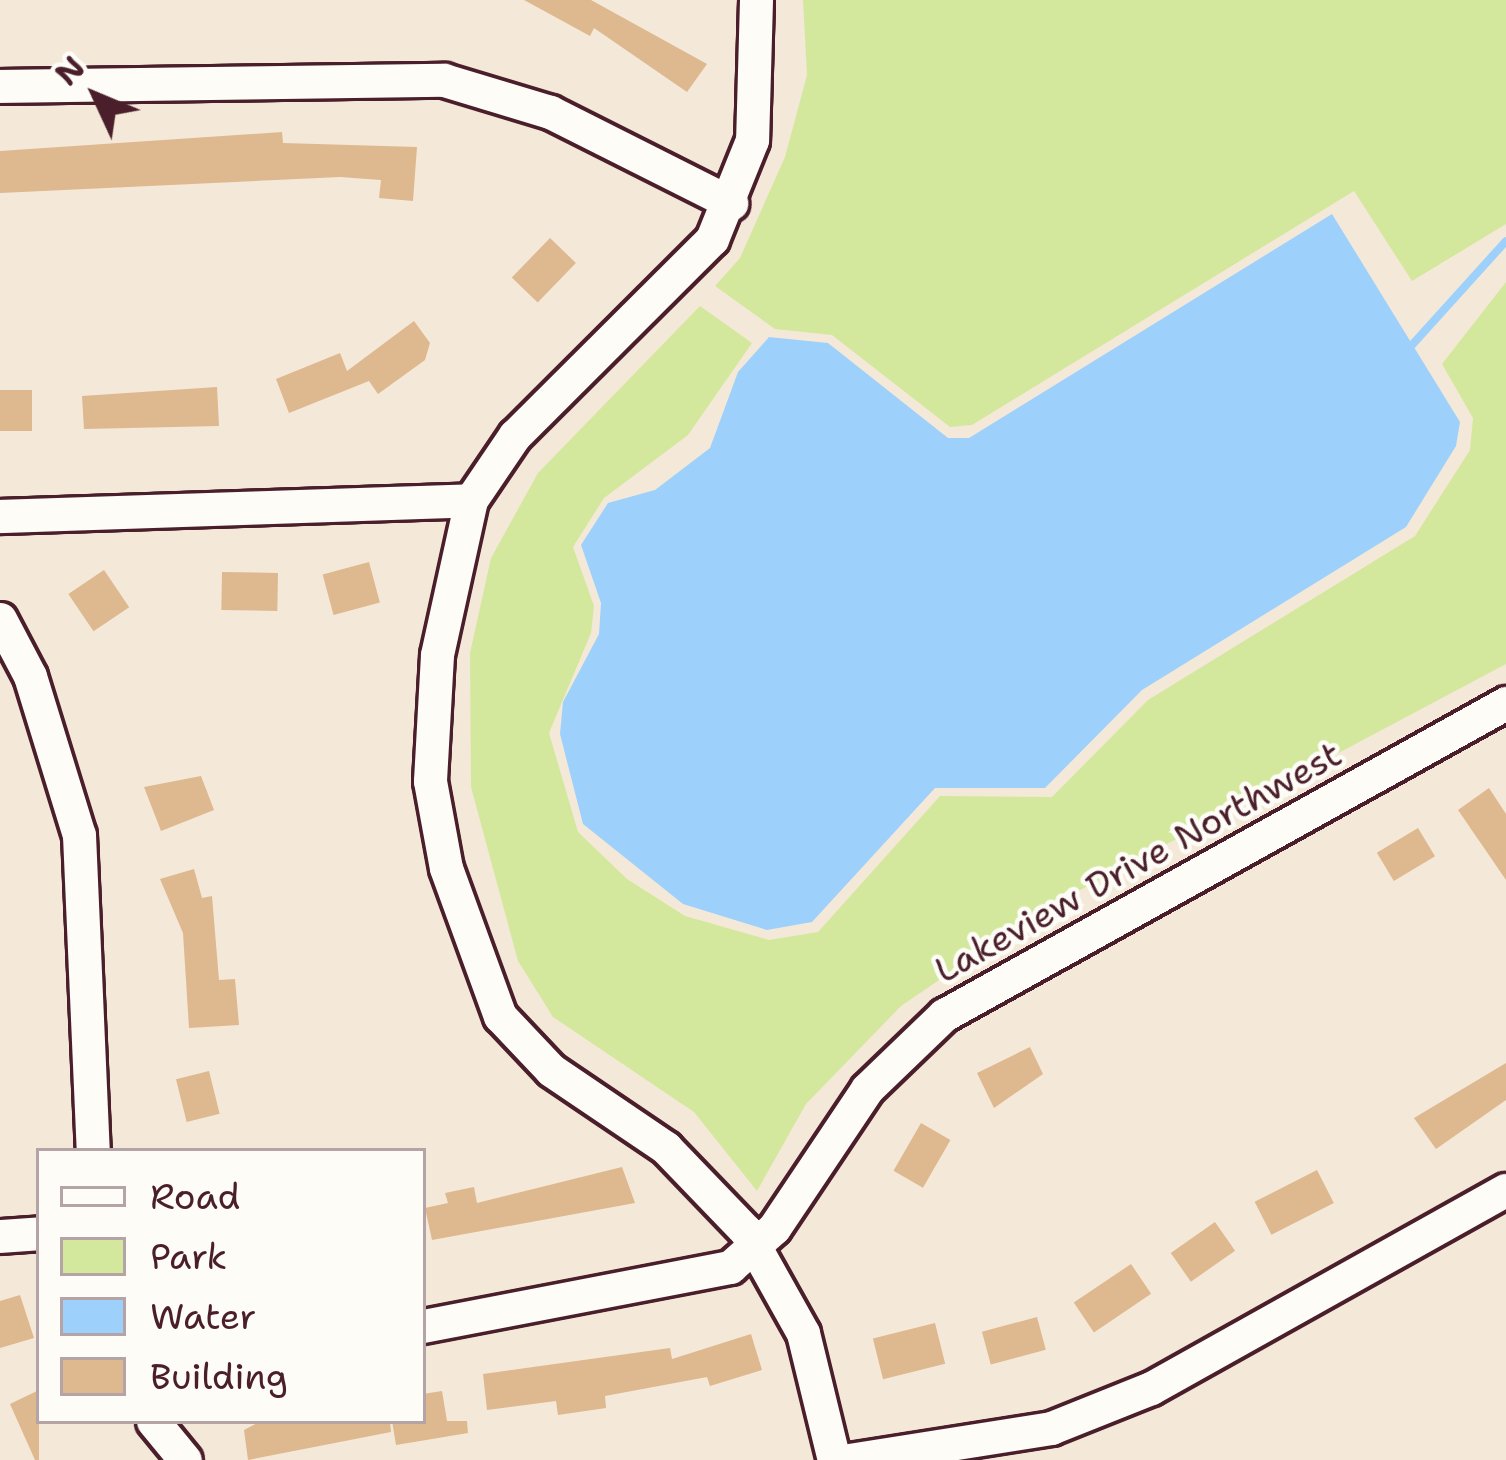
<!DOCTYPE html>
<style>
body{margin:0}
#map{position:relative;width:1506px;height:1460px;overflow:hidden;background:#f4e8d8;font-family:"Shantell Sans",sans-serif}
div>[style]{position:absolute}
.green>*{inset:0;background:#d3e89d}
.water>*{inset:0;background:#9dd1fb}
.stream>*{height:8px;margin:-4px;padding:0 4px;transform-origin:4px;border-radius:4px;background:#9dd1fb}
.building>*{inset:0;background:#deb88f;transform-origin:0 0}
.roads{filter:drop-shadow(3px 0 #4a1f2b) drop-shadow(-3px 0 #4a1f2b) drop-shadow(0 3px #4a1f2b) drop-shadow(0 -3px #4a1f2b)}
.minor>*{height:33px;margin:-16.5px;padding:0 16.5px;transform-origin:16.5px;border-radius:16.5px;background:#fdfcf7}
span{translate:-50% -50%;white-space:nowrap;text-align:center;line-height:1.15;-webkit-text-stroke:9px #fdfcf7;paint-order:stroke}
.street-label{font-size:36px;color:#4a1f2b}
.legend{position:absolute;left:36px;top:1148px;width:390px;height:276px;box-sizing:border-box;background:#fdfcf7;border:3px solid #b5a4a5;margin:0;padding:15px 21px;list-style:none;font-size:36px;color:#4a1f2b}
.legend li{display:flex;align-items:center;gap:24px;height:60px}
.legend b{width:60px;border:3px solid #b5a4a5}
.north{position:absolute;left:36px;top:36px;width:120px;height:120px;-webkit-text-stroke:9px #fdfcf7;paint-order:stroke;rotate:314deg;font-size:33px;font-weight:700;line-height:48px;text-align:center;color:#4a1f2b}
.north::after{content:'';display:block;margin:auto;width:42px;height:54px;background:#4a1f2b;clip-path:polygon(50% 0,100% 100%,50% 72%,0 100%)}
</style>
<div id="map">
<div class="green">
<i style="clip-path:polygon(803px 0,1506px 0,1506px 224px,1412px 281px,1354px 191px,972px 425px,950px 427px,832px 335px,775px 329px,715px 286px,740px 258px,785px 157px,807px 75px)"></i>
<i style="clip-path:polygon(1506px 282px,1506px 664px,1039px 912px,901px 1006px,806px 1104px,757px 1191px,694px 1112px,553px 1017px,518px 961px,471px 787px,470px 653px,491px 558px,538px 473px,700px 306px,752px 343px,688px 435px,604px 498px,573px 547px,594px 606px,591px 633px,549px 733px,578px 832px,627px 879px,685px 916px,769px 940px,818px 932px,940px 796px,1052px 797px,1148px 700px,1415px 536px,1470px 450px,1473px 418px,1442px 364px)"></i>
</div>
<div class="water">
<i style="clip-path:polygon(1332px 214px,1460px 422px,1456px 446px,1406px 527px,1142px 690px,1045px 788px,935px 788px,812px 922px,767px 930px,683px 904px,583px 824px,560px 734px,563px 702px,599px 634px,601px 603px,581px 545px,608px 503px,655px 490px,710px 448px,738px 372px,769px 337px,828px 343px,948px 438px,969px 438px)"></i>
</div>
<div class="stream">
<i style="left:1412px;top:345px;width:140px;rotate:-47.9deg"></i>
</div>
<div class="building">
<i style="clip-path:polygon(524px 0,591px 0,707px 64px,687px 92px,594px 28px,590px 36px)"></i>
<i style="clip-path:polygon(282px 132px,283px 143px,417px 147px,413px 201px,379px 198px,381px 180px,340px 177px,0 193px,0 151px)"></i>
<i style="left:550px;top:238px;width:36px;height:55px;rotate:44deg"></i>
<i style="clip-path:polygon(414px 321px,430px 343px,425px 360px,378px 394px,369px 381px,289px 413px,276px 379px,340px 353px,347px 371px)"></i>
<i style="clip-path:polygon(217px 387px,219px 426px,84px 429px,82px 396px)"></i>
<i style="left:0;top:390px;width:32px;height:41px"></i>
<i style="left:369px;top:562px;width:42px;height:48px;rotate:75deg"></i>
<i style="left:104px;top:570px;width:45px;height:43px;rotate:56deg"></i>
<i style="left:222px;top:572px;width:56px;height:38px;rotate:1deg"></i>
<i style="clip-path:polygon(201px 776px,214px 810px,161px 831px,144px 787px)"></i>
<i style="clip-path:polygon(1489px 788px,1506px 814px,1506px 880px,1458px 810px)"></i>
<i style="left:1418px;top:828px;width:33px;height:48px;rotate:59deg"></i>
<i style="clip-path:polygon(194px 869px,202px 898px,212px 896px,219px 980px,235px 979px,239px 1025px,189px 1028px,183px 933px,160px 879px)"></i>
<i style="clip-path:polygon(1030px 1047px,1043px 1074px,994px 1108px,977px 1073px)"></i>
<i style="clip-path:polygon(1506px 1063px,1506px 1100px,1436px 1149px,1414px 1118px)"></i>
<i style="left:209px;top:1071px;width:44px;height:34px;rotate:76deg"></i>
<i style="left:921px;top:1123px;width:34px;height:55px;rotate:30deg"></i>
<i style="clip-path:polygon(622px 1167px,635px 1203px,432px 1240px,425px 1208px,448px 1203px,445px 1193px,474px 1187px,477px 1203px)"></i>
<i style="left:1317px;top:1170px;width:37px;height:70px;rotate:63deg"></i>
<i style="left:1215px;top:1222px;width:35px;height:54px;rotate:55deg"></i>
<i style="left:1131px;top:1264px;width:36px;height:69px;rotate:56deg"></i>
<i style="clip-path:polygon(20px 1295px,34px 1338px,0 1348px,0 1301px)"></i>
<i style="left:1037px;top:1317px;width:34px;height:57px;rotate:75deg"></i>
<i style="left:935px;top:1323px;width:42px;height:64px;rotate:76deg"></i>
<i style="clip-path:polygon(751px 1334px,762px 1370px,710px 1386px,707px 1377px,605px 1396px,606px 1408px,558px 1415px,556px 1401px,487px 1410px,483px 1374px,670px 1348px,672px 1359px)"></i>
<i style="clip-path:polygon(39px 1390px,39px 1460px,35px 1460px,10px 1404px)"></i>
<i style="clip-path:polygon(442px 1391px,447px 1421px,467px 1421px,468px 1433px,396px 1445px,392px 1421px,423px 1421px,423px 1394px)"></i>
<i style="clip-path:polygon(261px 1421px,390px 1421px,391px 1432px,248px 1460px,244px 1430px)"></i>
</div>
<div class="roads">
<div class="minor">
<i style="left:756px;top:0;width:140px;rotate:91.6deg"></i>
<i style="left:752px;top:140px;width:107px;rotate:112deg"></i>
<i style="left:712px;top:239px;width:278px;rotate:135.1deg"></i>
<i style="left:515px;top:435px;width:78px;rotate:124.1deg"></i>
<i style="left:471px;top:500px;width:159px;rotate:102.4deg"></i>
<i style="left:437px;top:655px;width:126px;rotate:93.2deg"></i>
<i style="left:430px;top:781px;width:88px;rotate:79.6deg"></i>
<i style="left:446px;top:868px;width:158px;rotate:70deg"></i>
<i style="left:500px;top:1016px;width:74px;rotate:46.6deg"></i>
<i style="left:551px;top:1070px;width:139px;rotate:34.1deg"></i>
<i style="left:666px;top:1148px;width:115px;rotate:46.1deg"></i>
<i style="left:746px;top:1231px;width:117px;rotate:60.8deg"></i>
<i style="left:803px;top:1333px;width:131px;rotate:76.3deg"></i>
<i style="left:0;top:86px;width:444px;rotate:-0.8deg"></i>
<i style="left:444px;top:80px;width:111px;rotate:16.8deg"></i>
<i style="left:550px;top:112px;width:203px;rotate:26.7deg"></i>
<i style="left:0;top:516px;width:471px;rotate:-1.9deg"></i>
<i style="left:0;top:619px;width:64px;rotate:62.2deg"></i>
<i style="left:30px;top:676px;width:166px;rotate:72.9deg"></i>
<i style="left:79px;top:835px;width:316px;rotate:87.5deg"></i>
<i style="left:0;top:1236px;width:39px;rotate:-4deg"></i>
<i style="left:423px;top:1326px;width:313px;rotate:-10.9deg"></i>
<i style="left:730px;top:1267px;width:59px;rotate:-41.6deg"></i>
<i style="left:774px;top:1228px;width:167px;rotate:-56.2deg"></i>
<i style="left:867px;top:1089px;width:107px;rotate:-43.9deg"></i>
<i style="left:944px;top:1015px;width:643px;rotate:-29.04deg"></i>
<i style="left:153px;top:1421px;width:50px;rotate:50.6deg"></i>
<i style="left:849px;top:1460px;width:205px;rotate:-9deg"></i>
<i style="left:1051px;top:1428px;width:108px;rotate:-21.8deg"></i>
<i style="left:1151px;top:1388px;width:406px;rotate:-29.2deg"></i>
</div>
</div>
<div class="street-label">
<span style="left:1138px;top:862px;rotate:-29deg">Lakeview Drive Northwest</span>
</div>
<ul class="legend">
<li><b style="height:15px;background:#fdfcf7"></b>Road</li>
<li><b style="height:33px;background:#d3e89d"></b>Park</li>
<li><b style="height:33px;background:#9dd1fb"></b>Water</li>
<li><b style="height:33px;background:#deb88f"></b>Building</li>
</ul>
<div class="north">N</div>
</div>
